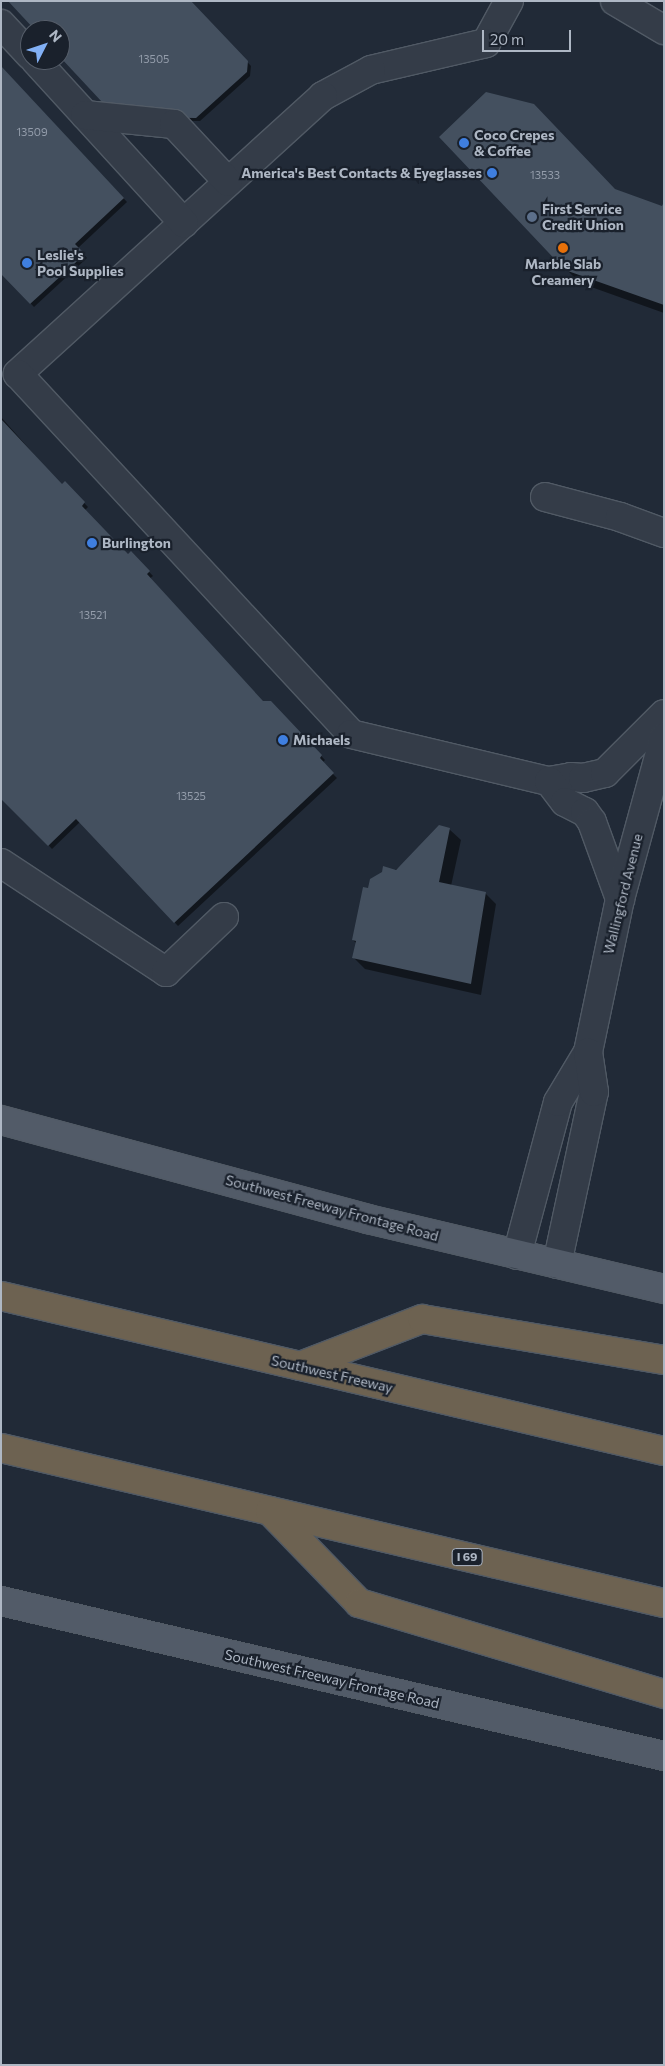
<!DOCTYPE html>
<style>
body{margin:0}
#map{position:relative;width:665px;height:2066px;overflow:hidden;background:#212a37;font-family:Commissioner,sans-serif}
div>[style]{position:absolute}
.shadow>*{inset:0;background:#0007}
.building>*{inset:0;background:#44505f}
.roads{filter:drop-shadow(1px 0 #515a65) drop-shadow(-1px 0 #515a65) drop-shadow(0 1px #515a65) drop-shadow(0 -1px #515a65)}
.minor>*{height:28px;margin:-14px;padding:0 14px;transform-origin:14px;border-radius:14px;background:#343c48}
.major>*{height:28px;margin:-14px;padding:0 14px;transform-origin:14px;border-radius:14px;background:#525b68}
.highway>*{height:28px;margin:-14px;padding:0 14px;transform-origin:14px;border-radius:14px;background:#6d6251}
.dots>*{width:14px;height:14px;translate:-50% -50%;box-sizing:border-box;border:2px solid #1a212c;border-radius:50%}
span{translate:-50% -50%;white-space:nowrap;text-align:center;line-height:1.15;-webkit-text-stroke:4.5px #1a212c;paint-order:stroke}
.number-label{font-size:11px;color:#949dab}
.number-label span{-webkit-text-stroke-width:0}
.shield-label span{padding:1px 4px;background:#1a212c;border:1px solid;border-radius:4px;-webkit-text-stroke-width:0}
.shield-label{font-size:12px;color:#aeb7c4;font-weight:700}
.poi-label{font-size:14px;color:#aeb7c4;font-weight:700}
.left{translate:0 -50%;text-align:left}
.right{translate:-100% -50%;text-align:right}
.street-label{font-size:14px;color:#aeb7c4}
.frame{position:absolute;inset:0;border:2px solid #aeb7c4;pointer-events:none}
.north{position:absolute;left:20px;top:20px;width:50px;height:50px;box-sizing:border-box;background:#1a212c;border:1px solid #555d69;border-radius:50%;rotate:49deg;font-size:14px;font-weight:700;line-height:20px;text-align:center;color:#aeb7c4}
.north::after{content:'';display:block;margin:auto;width:18px;height:22px;background:#82b0f5;clip-path:polygon(50% 0,100% 100%,50% 72%,0 100%)}
.scale{position:absolute;left:482px;top:30px;width:89px;height:22px;box-sizing:border-box;border:2px solid #aeb7c4;border-top:0;padding-left:6px;font-size:15px;line-height:18px;white-space:nowrap;color:#aeb7c4;-webkit-text-stroke:4px #1a212c;paint-order:stroke}
</style>
<div id="map">
<div class="shadow">
<i style="clip-path:polygon(190px 1px,251px 66px,250px 76px,200px 121px,121px 120px,60px 55px,60px 30px,37px 30px)"></i>
<i style="clip-path:polygon(1px 67px,127px 202px,78px 248px,87px 258px,34px 307px,1px 272px)"></i>
<i style="clip-path:polygon(615px 191px,663px 208px,664px 205px,664px 313px,580px 283px,566px 269px)"></i>
<i style="clip-path:polygon(1px 417px,62px 486px,65px 483px,88px 507px,85px 510px,128px 556px,131px 553px,153px 576px,149px 579px,263px 702px,270px 702px,325px 760px,322px 763px,337px 778px,178px 926px,80px 822px,52px 849px,1px 795px)"></i>
<i style="clip-path:polygon(449px 829px,461px 840px,451px 886px,485px 893px,496px 904px,481px 995px,365px 969px,354px 958px,357px 944px,353px 940px,369px 890px)"></i>
</div>
<div class="building">
<i style="clip-path:polygon(8px 1px,191px 1px,248px 61px,247px 72px,196px 118px,116px 117px,60px 57px,60px 30px,35px 30px)"></i>
<i style="clip-path:polygon(1px 66px,124px 198px,75px 244px,85px 254px,30px 304px,1px 274px)"></i>
<i style="clip-path:polygon(486px 92px,534px 104px,615px 189px,662px 206px,664px 202px,664px 305px,565px 270px,439px 137px)"></i>
<i style="clip-path:polygon(1px 419px,62px 484px,65px 481px,85px 502px,82px 506px,128px 554px,131px 551px,150px 571px,147px 574px,263px 701px,271px 701px,322px 755px,320px 758px,334px 773px,174px 923px,76px 819px,48px 846px,1px 799px)"></i>
<i style="clip-path:polygon(439px 825px,450px 828px,439px 882px,486px 892px,471px 984px,352px 958px,356px 941px,352px 940px,363px 887px,368px 888px,370px 879px,382px 872px,383px 866px,396px 870px)"></i>
</div>
<div class="roads">
<div class="minor">
<i style="left:509px;top:1px;width:48px;rotate:118.7deg"></i>
<i style="left:486px;top:43px;width:118px;rotate:166.8deg"></i>
<i style="left:371px;top:70px;width:55px;rotate:151.6deg"></i>
<i style="left:323px;top:96px;width:413px;rotate:137.7deg"></i>
<i style="left:18px;top:374px;width:490px;rotate:47.2deg"></i>
<i style="left:351px;top:734px;width:204px;rotate:13.4deg"></i>
<i style="left:549px;top:781px;width:22px;rotate:-10deg"></i>
<i style="left:571px;top:777px;width:12px;rotate:5deg"></i>
<i style="left:583px;top:778px;width:23px;rotate:-13deg"></i>
<i style="left:605px;top:773px;width:83px;rotate:-45deg"></i>
<i style="left:615px;top:1px;width:57px;rotate:30.6deg"></i>
<i style="left:1px;top:24px;width:42px;rotate:46.9deg"></i>
<i style="left:35px;top:60px;width:221px;rotate:47.6deg"></i>
<i style="left:85px;top:115px;width:89px;rotate:5.8deg"></i>
<i style="left:174px;top:124px;width:79px;rotate:47deg"></i>
<i style="left:545px;top:497px;width:78px;rotate:14.9deg"></i>
<i style="left:620px;top:517px;width:47px;rotate:20deg"></i>
<i style="left:549px;top:781px;width:26px;rotate:53deg"></i>
<i style="left:565px;top:802px;width:22px;rotate:27deg"></i>
<i style="left:585px;top:812px;width:12px;rotate:55deg"></i>
<i style="left:592px;top:822px;width:82px;rotate:70deg"></i>
<i style="left:1px;top:863px;width:198px;rotate:33.4deg"></i>
<i style="left:166px;top:972px;width:80px;rotate:-43.5deg"></i>
<i style="left:517px;top:1255px;width:158px;rotate:-75deg"></i>
<i style="left:558px;top:1102px;width:58px;rotate:-59deg"></i>
<i style="left:588px;top:1052px;width:156px;rotate:-78.2deg"></i>
<i style="left:620px;top:899px;width:167px;rotate:-74.7deg"></i>
<i style="left:557px;top:1264px;width:176px;rotate:-77.9deg"></i>
<i style="left:594px;top:1092px;width:40px;rotate:-98.5deg"></i>
</div>
<div class="major">
<i style="left:1px;top:1120px;width:380px;rotate:15.1deg"></i>
<i style="left:368px;top:1219px;width:304px;rotate:13.3deg"></i>
<i style="left:1px;top:1601px;width:681px;rotate:13.16deg"></i>
</div>
<div class="highway">
<i style="left:1px;top:1296px;width:681px;rotate:13.16deg"></i>
<i style="left:300px;top:1366px;width:131px;rotate:-21.1deg"></i>
<i style="left:422px;top:1319px;width:245px;rotate:9.6deg"></i>
<i style="left:1px;top:1448px;width:681px;rotate:13.16deg"></i>
<i style="left:270px;top:1511px;width:128px;rotate:45.9deg"></i>
<i style="left:359px;top:1603px;width:318px;rotate:16.6deg"></i>
</div>
</div>
<div class="dots">
<i style="left:464px;top:143px;background:#3f7fe0"></i>
<i style="left:492px;top:173px;background:#3f7fe0"></i>
<i style="left:532px;top:217px;background:#5c6f8a"></i>
<i style="left:563px;top:248px;background:#e8710a"></i>
<i style="left:27px;top:263px;background:#3f7fe0"></i>
<i style="left:92px;top:543px;background:#3f7fe0"></i>
<i style="left:283px;top:740px;background:#3f7fe0"></i>
</div>
<div class="number-label">
<span style="left:154px;top:59px">13505</span>
<span style="left:32px;top:132px">13509</span>
<span style="left:545px;top:175px">13533</span>
<span style="left:93px;top:615px">13521</span>
<span style="left:191px;top:796px">13525</span>
</div>
<div class="shield-label">
<span style="left:467px;top:1557px">I 69</span>
</div>
<div class="poi-label">
<span class="left" style="left:474px;top:143px">Coco Crepes<br>&amp; Coffee</span>
<span class="right" style="left:482px;top:173px">America's Best Contacts &amp; Eyeglasses</span>
<span class="left" style="left:542px;top:217px">First Service<br>Credit Union</span>
<span class="left" style="left:37px;top:263px">Leslie's<br>Pool Supplies</span>
<span style="left:563px;top:272px">Marble Slab<br>Creamery</span>
<span class="left" style="left:102px;top:543px">Burlington</span>
<span class="left" style="left:293px;top:740px">Michaels</span>
</div>
<div class="street-label">
<span style="left:623px;top:894px;rotate:-76deg">Wallingford Avenue</span>
<span style="left:332px;top:1208px;rotate:15deg">Southwest Freeway Frontage Road</span>
<span style="left:332px;top:1374px;rotate:13deg">Southwest Freeway</span>
<span style="left:332px;top:1679px;rotate:13deg">Southwest Freeway Frontage Road</span>
</div>
<div class="frame"></div>
<div class="north">N</div>
<div class="scale">20 m</div>
</div>
